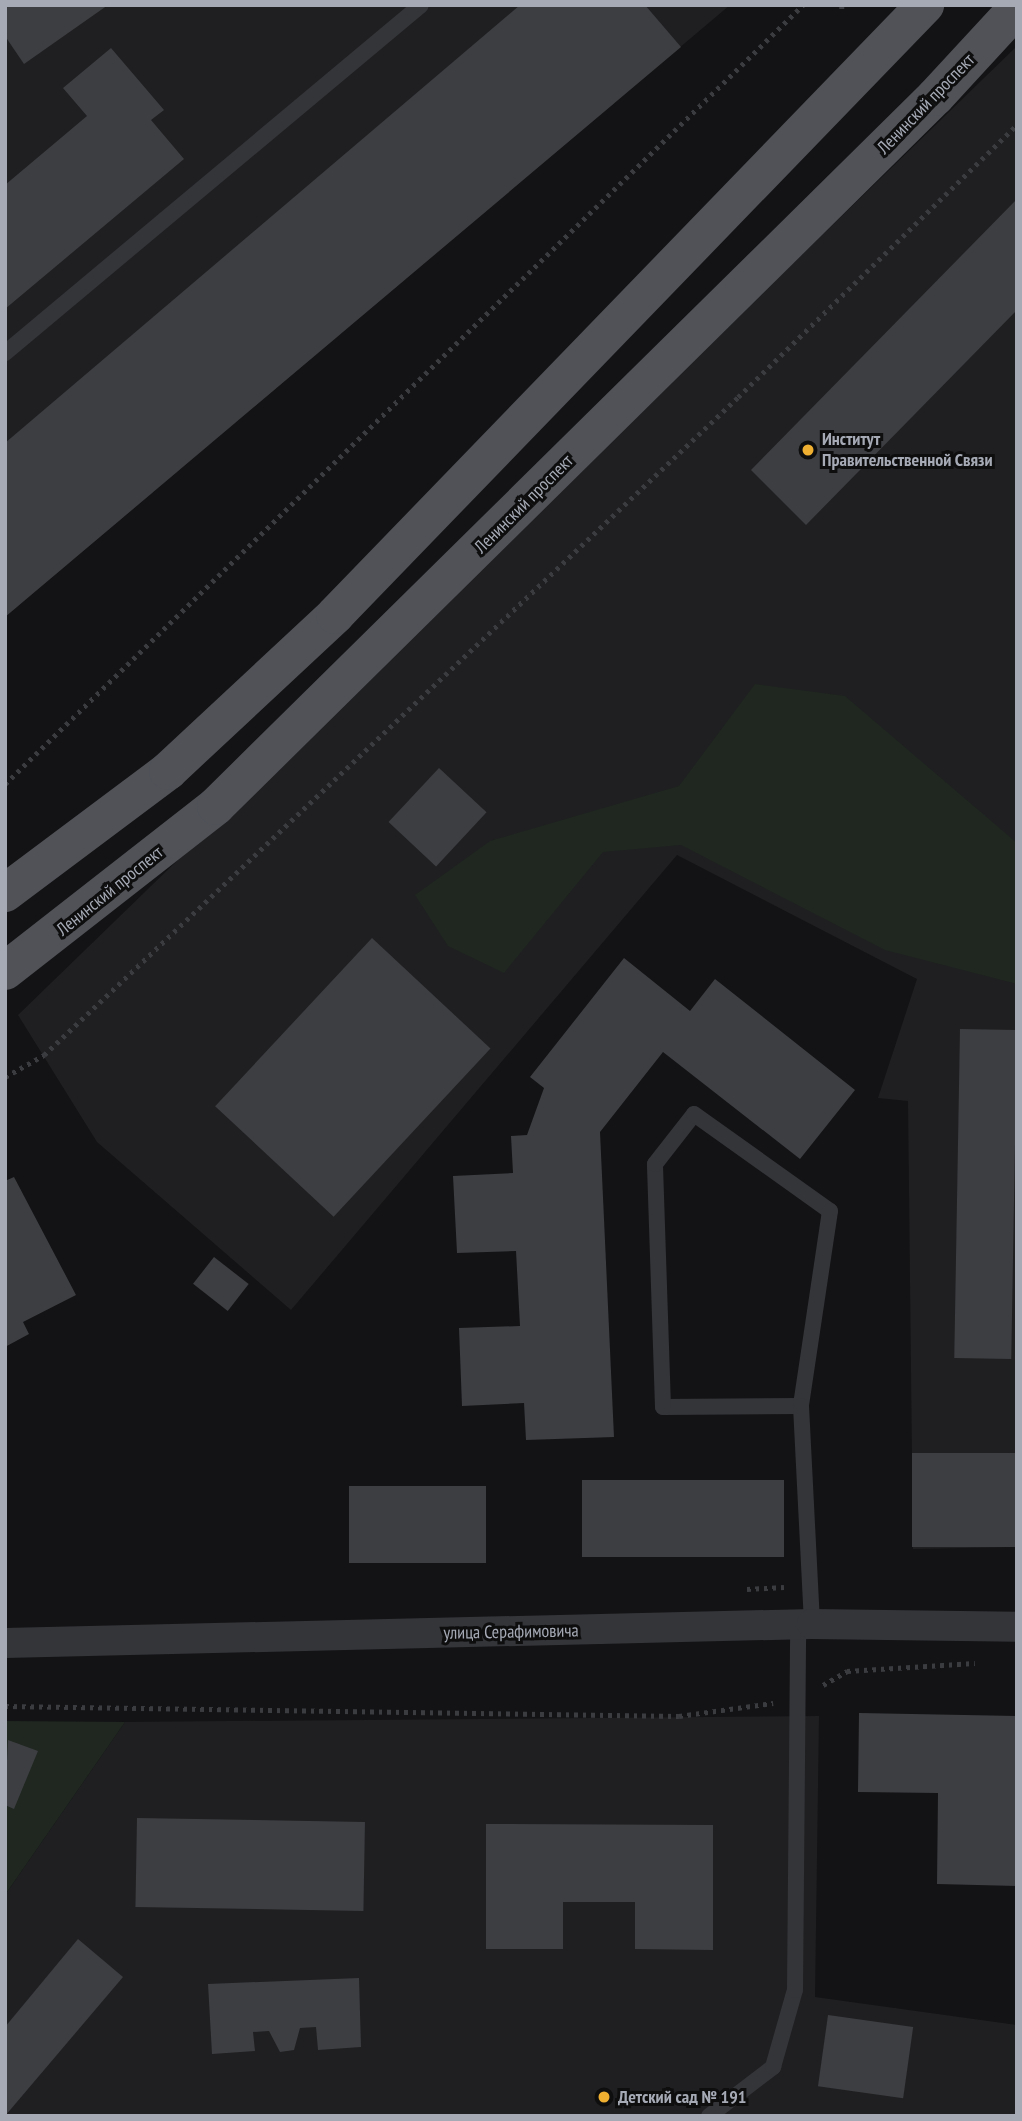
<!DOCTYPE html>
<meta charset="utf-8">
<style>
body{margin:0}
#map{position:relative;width:1022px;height:2121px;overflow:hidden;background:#131315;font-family:"PT Sans Narrow",sans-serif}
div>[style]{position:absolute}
.built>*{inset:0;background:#1f1f21}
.green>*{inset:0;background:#1f2720}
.building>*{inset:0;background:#3d3e42;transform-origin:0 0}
.path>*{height:4.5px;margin-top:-2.25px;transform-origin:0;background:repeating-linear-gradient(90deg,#3a3c40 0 3.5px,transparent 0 8.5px)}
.service>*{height:16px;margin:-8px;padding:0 8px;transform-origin:8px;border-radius:8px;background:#343539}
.minor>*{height:30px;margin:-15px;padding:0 15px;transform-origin:15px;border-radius:15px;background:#343539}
.primary>*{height:38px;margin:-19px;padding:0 19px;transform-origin:19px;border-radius:19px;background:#505258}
.dots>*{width:19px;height:19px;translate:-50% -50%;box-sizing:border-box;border:4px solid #0e0e0f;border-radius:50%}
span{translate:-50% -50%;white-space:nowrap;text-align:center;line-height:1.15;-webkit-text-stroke:6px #0e0e0f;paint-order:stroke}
.street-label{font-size:18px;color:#a5aab5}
.poi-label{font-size:18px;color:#a5aab5;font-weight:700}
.left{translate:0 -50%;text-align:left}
.frame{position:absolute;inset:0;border:7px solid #a5aab5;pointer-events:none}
</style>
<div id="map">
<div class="built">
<i style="clip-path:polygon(5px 5px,730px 5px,5px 617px)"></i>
<i style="clip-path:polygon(1017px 46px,1017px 1547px,913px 1549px,908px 1101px,878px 1098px,917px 979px,677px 855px,291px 1310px,97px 1142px,18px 1015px)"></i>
<i style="clip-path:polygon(819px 1716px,815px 1997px,1017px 2025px,1017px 2116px,5px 2116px,5px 1895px,125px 1722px)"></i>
</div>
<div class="green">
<i style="clip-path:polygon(755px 684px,845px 696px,1017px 843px,1017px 984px,885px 950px,681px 845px,603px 852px,504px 973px,448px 946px,415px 895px,490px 841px,679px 786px)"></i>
<i style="clip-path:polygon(5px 1721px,125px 1722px,5px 1895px)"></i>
</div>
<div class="building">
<i style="clip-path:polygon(5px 5px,108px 5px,24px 64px,5px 36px)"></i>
<i style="clip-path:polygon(520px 5px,645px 5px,681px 47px,5px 617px,5px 443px)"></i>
<i style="clip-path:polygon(111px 48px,164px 110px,151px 120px,184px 159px,5px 309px,5px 185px,87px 116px,63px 88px)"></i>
<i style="clip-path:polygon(1017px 199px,1017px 310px,806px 525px,751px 470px)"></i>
<i style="left:439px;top:768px;width:65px;height:74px;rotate:43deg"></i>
<i style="left:372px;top:938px;width:162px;height:230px;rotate:43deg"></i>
<i style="clip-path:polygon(624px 958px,690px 1011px,715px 979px,855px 1090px,800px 1159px,663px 1052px,600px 1132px,614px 1437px,526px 1440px,524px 1403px,462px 1406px,459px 1328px,520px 1326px,516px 1251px,457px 1253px,453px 1176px,513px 1173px,511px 1136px,527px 1135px,544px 1088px,530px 1077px)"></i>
<i style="left:960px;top:1029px;width:57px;height:329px;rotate:1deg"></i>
<i style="clip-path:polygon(14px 1177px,76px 1295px,23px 1322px,29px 1334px,5px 1347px,5px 1181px)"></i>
<i style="left:214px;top:1257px;width:44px;height:34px;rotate:38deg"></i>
<i style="left:1017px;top:1453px;width:94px;height:105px;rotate:90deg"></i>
<i style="left:582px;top:1480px;width:202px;height:77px"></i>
<i style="left:349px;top:1486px;width:137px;height:77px"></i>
<i style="clip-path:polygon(859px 1713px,1017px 1716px,1017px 1886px,937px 1884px,938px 1793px,858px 1792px)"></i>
<i style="clip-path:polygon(8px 1740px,38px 1751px,14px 1809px,5px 1805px)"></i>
<i style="left:137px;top:1818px;width:228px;height:89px;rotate:1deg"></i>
<i style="clip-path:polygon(486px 1824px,713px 1825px,713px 1950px,635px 1949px,635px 1902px,563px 1902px,563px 1949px,486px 1949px)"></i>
<i style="clip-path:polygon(78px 1939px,123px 1977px,5px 2116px,5px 2027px)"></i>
<i style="clip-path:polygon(359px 1978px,361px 2047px,318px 2050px,316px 2027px,300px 2028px,294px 2050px,280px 2052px,269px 2031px,253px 2032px,255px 2051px,212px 2054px,208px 1984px)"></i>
<i style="left:828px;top:2015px;width:86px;height:72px;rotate:8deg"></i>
</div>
<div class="path">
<i style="left:842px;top:5px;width:4px;rotate:90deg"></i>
<i style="left:5px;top:784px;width:1115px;rotate:-44.31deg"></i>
<i style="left:5px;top:1077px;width:45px;rotate:-29.4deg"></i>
<i style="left:44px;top:1055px;width:956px;rotate:-43.47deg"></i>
<i style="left:738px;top:397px;width:390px;rotate:-44.3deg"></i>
<i style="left:747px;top:1589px;width:37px;rotate:-3deg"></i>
<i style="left:823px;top:1685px;width:28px;rotate:-30deg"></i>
<i style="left:847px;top:1671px;width:128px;rotate:-3.6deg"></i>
<i style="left:5px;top:1706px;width:674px;rotate:0.85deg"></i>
<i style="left:679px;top:1716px;width:95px;rotate:-7.9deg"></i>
</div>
<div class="service">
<i style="left:5px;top:353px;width:542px;rotate:-39.91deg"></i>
<i style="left:801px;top:1406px;width:138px;rotate:179.6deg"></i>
<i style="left:663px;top:1407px;width:243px;rotate:-91.9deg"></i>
<i style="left:655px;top:1164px;width:63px;rotate:-52deg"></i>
<i style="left:694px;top:1114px;width:167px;rotate:35.5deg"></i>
<i style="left:830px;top:1211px;width:197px;rotate:98.5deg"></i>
<i style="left:801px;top:1406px;width:218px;rotate:87.1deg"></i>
<i style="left:709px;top:2116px;width:81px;rotate:-37.4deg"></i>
<i style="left:773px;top:2067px;width:80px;rotate:-74.1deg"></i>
<i style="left:795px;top:1990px;width:364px;rotate:-89.5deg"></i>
</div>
<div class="minor">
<i style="left:5px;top:1643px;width:807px;rotate:-1.35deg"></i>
<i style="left:812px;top:1624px;width:205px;rotate:0.8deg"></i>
</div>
<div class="primary">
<i style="left:5px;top:893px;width:204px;rotate:-36.8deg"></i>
<i style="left:168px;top:771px;width:229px;rotate:-43deg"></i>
<i style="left:335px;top:615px;width:849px;rotate:-45.95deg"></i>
<i style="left:5px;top:971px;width:268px;rotate:-38deg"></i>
<i style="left:216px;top:806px;width:1010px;rotate:-44.6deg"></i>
<i style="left:935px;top:97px;width:121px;rotate:-47.3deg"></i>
</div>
<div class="dots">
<i style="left:808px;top:450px;background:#efaf31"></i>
<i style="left:604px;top:2097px;background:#efaf31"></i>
</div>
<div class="street-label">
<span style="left:926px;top:104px;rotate:-46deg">Ленинский проспект</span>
<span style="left:524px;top:504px;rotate:-45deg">Ленинский проспект</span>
<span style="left:110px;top:891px;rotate:-39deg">Ленинский проспект</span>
<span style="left:511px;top:1632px;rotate:-1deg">улица Серафимовича</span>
</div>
<div class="poi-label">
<span class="left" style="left:822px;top:450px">Институт<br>Правительственной Связи</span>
<span class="left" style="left:618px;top:2097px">Детский сад № 191</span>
</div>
<div class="frame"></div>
</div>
